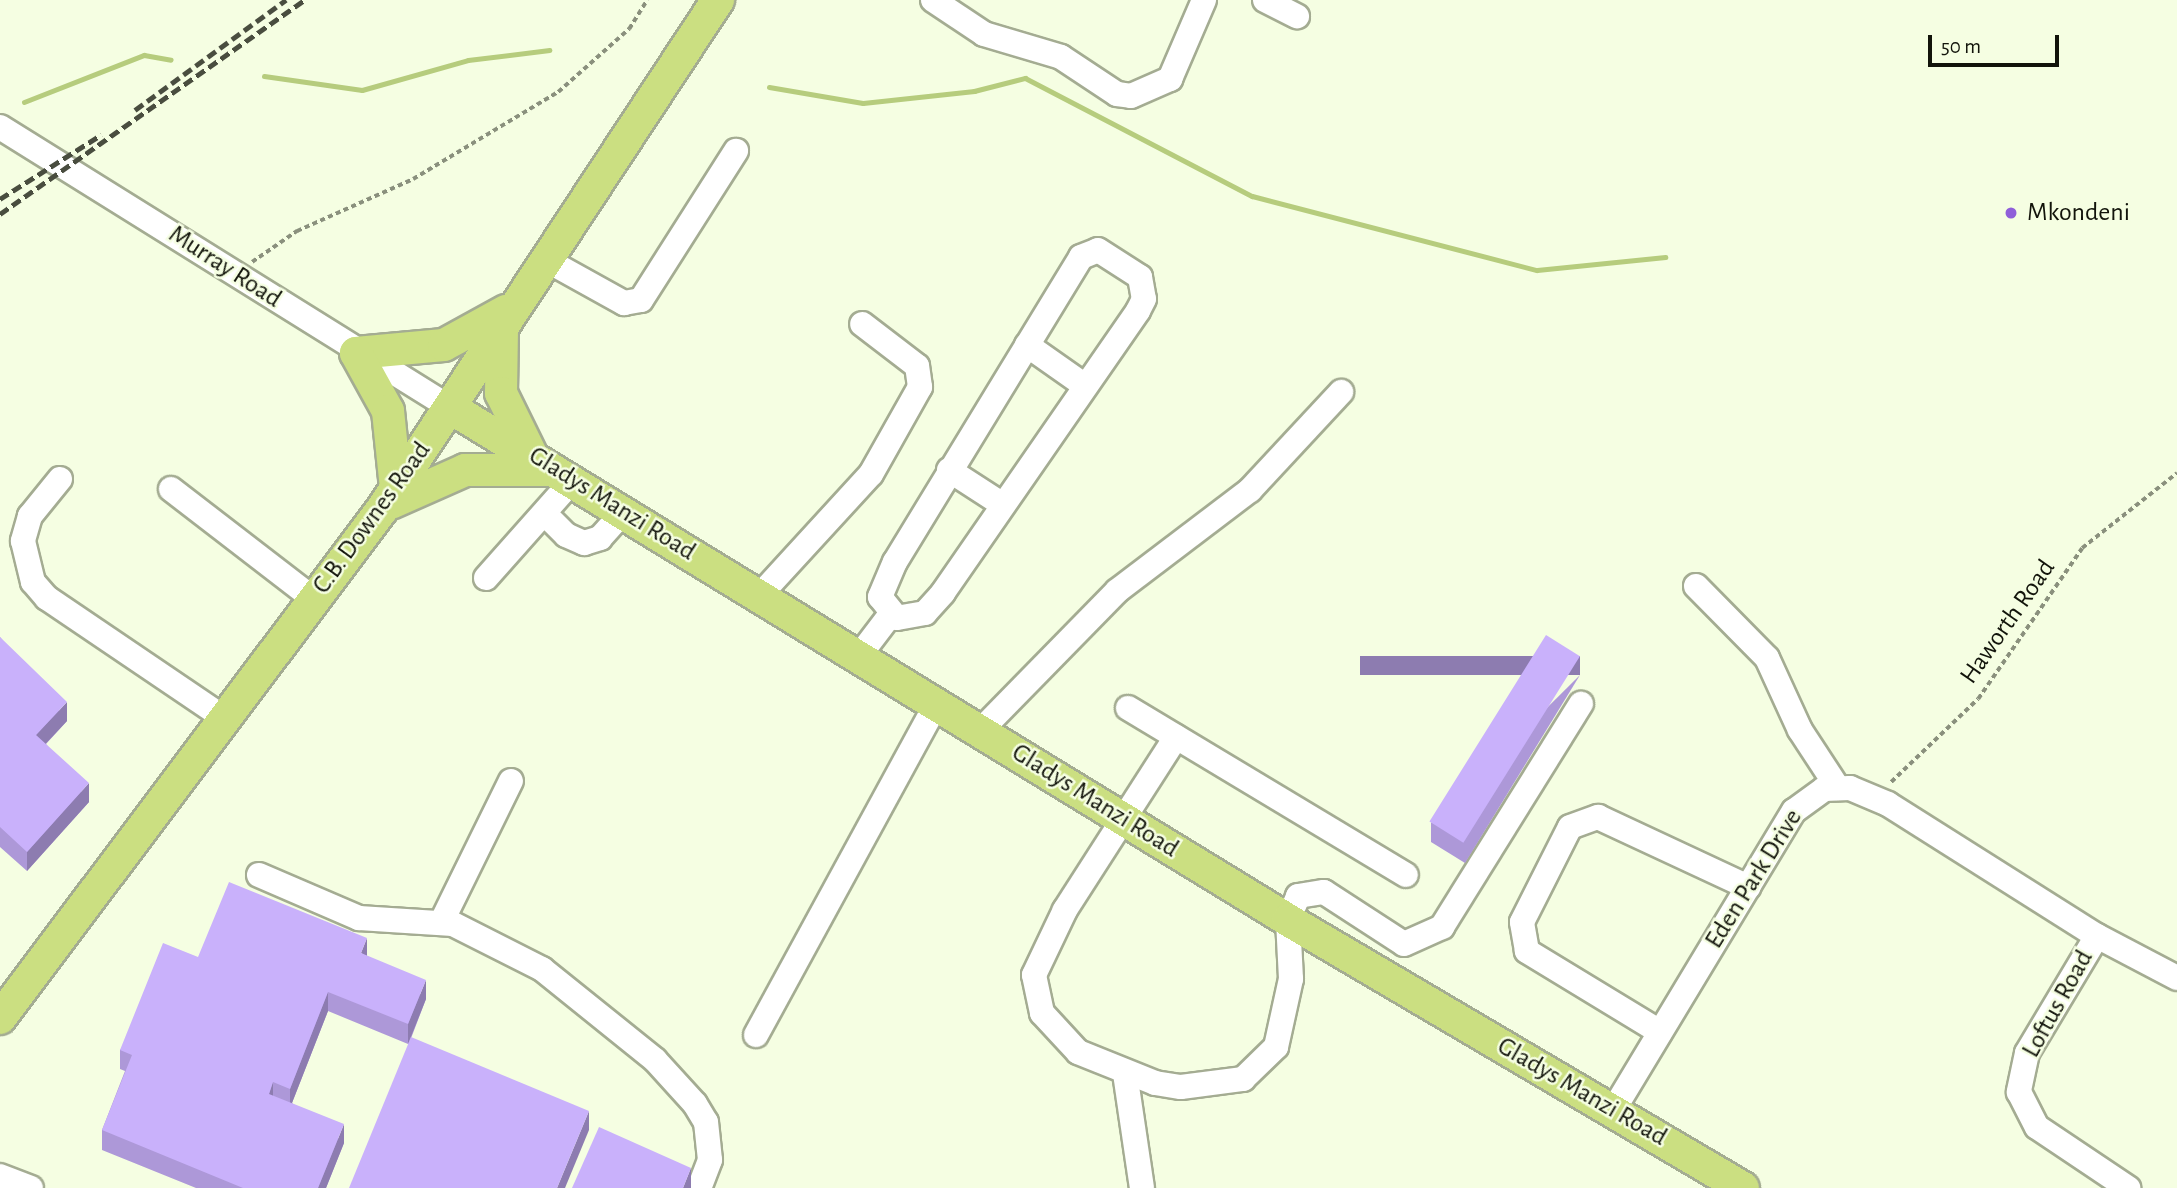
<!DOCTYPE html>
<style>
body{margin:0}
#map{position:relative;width:2177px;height:1188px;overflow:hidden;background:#f5fee2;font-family:"Alegreya Sans",sans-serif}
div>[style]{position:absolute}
.stream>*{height:5px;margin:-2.5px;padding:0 2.5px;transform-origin:2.5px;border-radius:2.5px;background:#b6cc7d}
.path>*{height:3.5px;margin-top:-1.75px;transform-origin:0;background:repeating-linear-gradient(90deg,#8a907d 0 5px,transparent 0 8.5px)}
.roads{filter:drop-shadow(2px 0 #a4ac92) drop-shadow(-2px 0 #a4ac92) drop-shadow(0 2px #a4ac92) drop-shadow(0 -2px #a4ac92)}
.minor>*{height:24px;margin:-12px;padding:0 12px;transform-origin:12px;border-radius:12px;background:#fff}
.major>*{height:32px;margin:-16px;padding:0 16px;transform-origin:16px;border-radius:16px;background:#cbdf81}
.rail>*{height:5px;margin-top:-2.5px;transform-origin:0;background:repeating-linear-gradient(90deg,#494d3f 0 10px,transparent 0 15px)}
.wall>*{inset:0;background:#ad98d8}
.shaded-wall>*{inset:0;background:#8d7cb0;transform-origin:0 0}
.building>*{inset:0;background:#c9b1fb;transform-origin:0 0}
.dots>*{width:19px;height:19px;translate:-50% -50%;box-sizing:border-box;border:4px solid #f5fee2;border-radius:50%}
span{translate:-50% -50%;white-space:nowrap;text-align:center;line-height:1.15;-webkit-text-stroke:5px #f5fee2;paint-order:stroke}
.poi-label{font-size:26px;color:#12140b}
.left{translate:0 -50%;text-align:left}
.street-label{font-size:26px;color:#12140b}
.scale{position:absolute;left:1928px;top:35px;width:131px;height:32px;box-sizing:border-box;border:4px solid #12140b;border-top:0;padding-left:9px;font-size:21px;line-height:24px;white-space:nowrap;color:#12140b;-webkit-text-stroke:5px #f5fee2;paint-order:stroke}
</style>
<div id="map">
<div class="stream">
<i style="left:264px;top:76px;width:99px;rotate:8.1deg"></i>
<i style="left:362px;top:90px;width:110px;rotate:-15.8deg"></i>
<i style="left:468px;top:60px;width:82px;rotate:-7deg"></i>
<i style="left:769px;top:87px;width:95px;rotate:9.7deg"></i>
<i style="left:863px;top:103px;width:112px;rotate:-6.2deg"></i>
<i style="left:974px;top:91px;width:53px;rotate:-14.3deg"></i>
<i style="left:1025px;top:78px;width:256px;rotate:27.5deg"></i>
<i style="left:1252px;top:196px;width:294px;rotate:14.6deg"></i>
<i style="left:1537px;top:270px;width:129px;rotate:-5.8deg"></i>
<i style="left:24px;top:102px;width:129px;rotate:-21.4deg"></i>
<i style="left:144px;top:55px;width:27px;rotate:10deg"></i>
</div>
<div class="path">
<i style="left:252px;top:262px;width:55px;rotate:-34.6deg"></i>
<i style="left:297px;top:231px;width:127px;rotate:-24.1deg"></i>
<i style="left:413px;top:179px;width:169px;rotate:-31deg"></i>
<i style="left:558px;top:92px;width:95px;rotate:-41.6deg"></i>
<i style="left:629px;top:29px;width:34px;rotate:-58deg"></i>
<i style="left:1891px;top:782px;width:120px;rotate:-43.7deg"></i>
<i style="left:1978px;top:699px;width:183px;rotate:-55.4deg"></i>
<i style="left:2082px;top:548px;width:121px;rotate:-38.3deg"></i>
</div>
<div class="roads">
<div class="minor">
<i style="left:933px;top:0;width:61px;rotate:33.7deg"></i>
<i style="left:984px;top:34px;width:80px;rotate:16.6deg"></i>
<i style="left:1061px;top:57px;width:67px;rotate:33.5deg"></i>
<i style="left:1117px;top:94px;width:14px;rotate:8deg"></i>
<i style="left:1131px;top:96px;width:43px;rotate:-23.6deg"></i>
<i style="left:1170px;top:79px;width:86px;rotate:-66.7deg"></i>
<i style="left:1265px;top:0;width:36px;rotate:27deg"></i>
<i style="left:0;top:127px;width:531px;rotate:31.93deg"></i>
<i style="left:1098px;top:250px;width:50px;rotate:32.7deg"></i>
<i style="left:1140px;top:277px;width:22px;rotate:80deg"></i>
<i style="left:1144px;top:299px;width:13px;rotate:117deg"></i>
<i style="left:1138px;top:311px;width:343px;rotate:124.7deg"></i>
<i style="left:943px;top:593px;width:27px;rotate:132deg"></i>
<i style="left:925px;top:613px;width:28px;rotate:170deg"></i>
<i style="left:897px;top:618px;width:27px;rotate:-129deg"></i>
<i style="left:880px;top:597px;width:38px;rotate:-67deg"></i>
<i style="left:895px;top:562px;width:357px;rotate:-58.6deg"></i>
<i style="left:1081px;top:257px;width:18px;rotate:-22deg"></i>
<i style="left:550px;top:262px;width:85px;rotate:29deg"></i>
<i style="left:624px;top:303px;width:17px;rotate:-10deg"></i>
<i style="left:641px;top:300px;width:177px;rotate:-57.5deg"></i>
<i style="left:1027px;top:345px;width:70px;rotate:35.1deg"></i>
<i style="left:949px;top:470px;width:64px;rotate:32.9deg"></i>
<i style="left:60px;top:479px;width:48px;rotate:129deg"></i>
<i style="left:30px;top:516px;width:26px;rotate:106deg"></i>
<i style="left:23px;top:541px;width:42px;rotate:76.3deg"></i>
<i style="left:33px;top:582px;width:21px;rotate:49deg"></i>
<i style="left:47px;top:598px;width:217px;rotate:34.1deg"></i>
<i style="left:171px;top:489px;width:180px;rotate:37.6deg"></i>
<i style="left:546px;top:515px;width:28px;rotate:45deg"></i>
<i style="left:566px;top:535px;width:20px;rotate:24deg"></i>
<i style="left:584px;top:543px;width:17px;rotate:-17deg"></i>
<i style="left:600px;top:538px;width:36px;rotate:-48deg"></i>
<i style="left:486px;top:578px;width:131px;rotate:-48.4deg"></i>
<i style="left:1696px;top:586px;width:101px;rotate:45.4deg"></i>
<i style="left:1767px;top:658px;width:79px;rotate:65.4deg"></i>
<i style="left:1800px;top:730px;width:69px;rotate:56.8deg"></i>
<i style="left:760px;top:595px;width:164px;rotate:-47.5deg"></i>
<i style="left:871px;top:474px;width:100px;rotate:-60.6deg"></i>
<i style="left:920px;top:387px;width:21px;rotate:-98deg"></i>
<i style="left:917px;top:366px;width:69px;rotate:-142.6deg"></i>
<i style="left:859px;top:656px;width:53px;rotate:-52.7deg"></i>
<i style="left:1128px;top:708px;width:324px;rotate:31deg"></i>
<i style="left:981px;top:730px;width:194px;rotate:-45.6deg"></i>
<i style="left:1117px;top:591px;width:167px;rotate:-37.2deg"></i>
<i style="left:1250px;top:490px;width:134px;rotate:-47.1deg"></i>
<i style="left:1176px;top:737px;width:206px;rotate:122.7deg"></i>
<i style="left:1065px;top:910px;width:72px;rotate:115.5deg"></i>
<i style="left:1034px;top:975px;width:39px;rotate:78deg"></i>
<i style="left:1042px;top:1013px;width:53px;rotate:47.3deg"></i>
<i style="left:1078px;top:1052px;width:83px;rotate:21.9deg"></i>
<i style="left:1155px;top:1083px;width:26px;rotate:9deg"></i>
<i style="left:1181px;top:1087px;width:63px;rotate:-7.4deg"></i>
<i style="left:1243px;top:1079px;width:46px;rotate:-44.1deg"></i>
<i style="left:1276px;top:1047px;width:70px;rotate:-77.6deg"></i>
<i style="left:1291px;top:979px;width:59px;rotate:-92.9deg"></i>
<i style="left:1288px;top:920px;width:26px;rotate:-67deg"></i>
<i style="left:1298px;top:896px;width:26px;rotate:-9deg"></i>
<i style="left:1324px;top:892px;width:95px;rotate:33deg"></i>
<i style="left:1404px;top:944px;width:42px;rotate:-24.1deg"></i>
<i style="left:1442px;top:927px;width:263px;rotate:-58.1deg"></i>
<i style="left:259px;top:875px;width:109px;rotate:23.3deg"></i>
<i style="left:359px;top:918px;width:94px;rotate:3.7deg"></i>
<i style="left:453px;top:924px;width:100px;rotate:26.8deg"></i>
<i style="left:542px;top:969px;width:145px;rotate:38.8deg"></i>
<i style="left:655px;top:1060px;width:59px;rotate:47.7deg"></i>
<i style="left:695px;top:1104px;width:21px;rotate:59deg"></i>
<i style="left:706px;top:1122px;width:38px;rotate:84deg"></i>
<i style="left:710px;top:1160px;width:30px;rotate:111deg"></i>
<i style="left:442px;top:921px;width:156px;rotate:-63.8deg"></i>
<i style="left:2097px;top:936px;width:136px;rotate:120.9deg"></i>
<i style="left:2027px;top:1053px;width:40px;rotate:102deg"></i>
<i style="left:2019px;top:1092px;width:39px;rotate:63deg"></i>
<i style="left:2037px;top:1127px;width:110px;rotate:33.8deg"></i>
<i style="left:1660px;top:1032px;width:156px;rotate:-148.7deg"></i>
<i style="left:1527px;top:951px;width:29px;rotate:-100deg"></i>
<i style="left:1522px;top:922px;width:106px;rotate:-63.2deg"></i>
<i style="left:1570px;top:827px;width:30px;rotate:-20deg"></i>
<i style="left:1598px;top:817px;width:166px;rotate:25deg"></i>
<i style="left:756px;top:1035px;width:378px;rotate:-61.4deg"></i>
<i style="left:1125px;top:1073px;width:116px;rotate:81.6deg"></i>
<i style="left:1614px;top:1109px;width:348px;rotate:-58.9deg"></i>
<i style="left:1794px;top:811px;width:37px;rotate:-36deg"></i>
<i style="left:1824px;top:789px;width:26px;rotate:-2deg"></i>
<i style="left:1850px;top:788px;width:41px;rotate:22.8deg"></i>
<i style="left:1888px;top:804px;width:247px;rotate:32.3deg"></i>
<i style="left:2097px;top:936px;width:90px;rotate:27.7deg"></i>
<i style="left:0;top:1176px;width:33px;rotate:21deg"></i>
</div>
<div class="major">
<i style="left:502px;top:329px;width:64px;rotate:90.9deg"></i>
<i style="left:501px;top:393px;width:66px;rotate:63.8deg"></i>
<i style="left:356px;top:353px;width:88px;rotate:-5.2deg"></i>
<i style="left:444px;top:345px;width:71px;rotate:-28.7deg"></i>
<i style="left:356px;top:353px;width:66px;rotate:61.1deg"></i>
<i style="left:388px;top:411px;width:77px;rotate:84.1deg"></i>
<i style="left:451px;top:408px;width:981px;rotate:31.45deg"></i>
<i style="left:1288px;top:920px;width:528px;rotate:30.5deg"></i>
<i style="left:391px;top:503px;width:81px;rotate:-24deg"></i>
<i style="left:465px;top:470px;width:87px"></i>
<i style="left:0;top:1018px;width:638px;rotate:-53.09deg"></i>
<i style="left:383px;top:508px;width:609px;rotate:-56.6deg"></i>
</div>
</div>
<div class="rail">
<i style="left:135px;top:110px;width:187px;rotate:-36.1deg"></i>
<i style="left:0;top:199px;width:120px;rotate:-32.4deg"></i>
<i style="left:0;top:214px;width:373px;rotate:-35.1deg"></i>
</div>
<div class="wall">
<i style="clip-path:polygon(0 637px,67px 721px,46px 744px,89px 802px,27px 871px,0 847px)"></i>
<i style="clip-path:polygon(1580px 675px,1465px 863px,1431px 842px,1431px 823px)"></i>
<i style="clip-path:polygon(367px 956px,426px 999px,410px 1041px,589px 1130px,408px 1044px,328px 1011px,292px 1103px,344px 1143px,326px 1188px,196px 1188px,102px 1150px,102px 1130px,125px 1071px,120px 1069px,120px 1050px,198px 957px)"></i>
</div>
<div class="shaded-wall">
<i style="left:1580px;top:656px;width:19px;height:220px;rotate:90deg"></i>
<i style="clip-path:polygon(67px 702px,67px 721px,36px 754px,36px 735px)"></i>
<i style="clip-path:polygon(89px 783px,89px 802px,27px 871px,27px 852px)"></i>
<i style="clip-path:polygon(367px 938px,367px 957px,361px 953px)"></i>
<i style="clip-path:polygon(426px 980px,426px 999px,408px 1044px,408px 1024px)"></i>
<i style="clip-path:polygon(328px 992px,328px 1011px,290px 1108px,290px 1089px)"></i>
<i style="clip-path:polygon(273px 1082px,273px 1101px,269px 1094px)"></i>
<i style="clip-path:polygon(589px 1111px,589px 1130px,565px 1188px,557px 1188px)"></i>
<i style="clip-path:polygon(344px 1124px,344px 1143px,326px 1188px,318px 1188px)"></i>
<i style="clip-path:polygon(691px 1168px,691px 1188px,683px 1188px)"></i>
</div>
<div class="building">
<i style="left:1546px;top:635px;width:40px;height:220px;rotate:32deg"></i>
<i style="clip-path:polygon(0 637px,67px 702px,36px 735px,89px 783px,27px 852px,0 827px)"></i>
<i style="clip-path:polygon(229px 882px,367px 938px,361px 953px,426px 980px,408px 1024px,328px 992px,290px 1089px,273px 1082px,269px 1094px,344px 1124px,318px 1188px,243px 1188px,102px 1130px,132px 1055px,120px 1050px,163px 943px,198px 957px)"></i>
<i style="clip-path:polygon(411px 1037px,589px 1111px,557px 1188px,349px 1188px)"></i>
<i style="clip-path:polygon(599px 1127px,691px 1168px,683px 1188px,572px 1188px)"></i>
</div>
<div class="dots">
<i style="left:2011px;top:213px;background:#8f5fd9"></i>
</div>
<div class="poi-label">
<span class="left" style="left:2027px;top:213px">Mkondeni</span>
</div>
<div class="street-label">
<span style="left:225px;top:267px;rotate:33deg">Murray Road</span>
<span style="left:612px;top:504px;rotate:32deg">Gladys Manzi Road</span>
<span style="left:372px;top:518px;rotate:-54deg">C.B. Downes Road</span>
<span style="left:2008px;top:622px;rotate:-55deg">Haworth Road</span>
<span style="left:1095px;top:801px;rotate:32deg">Gladys Manzi Road</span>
<span style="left:1754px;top:879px;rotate:-58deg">Eden Park Drive</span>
<span style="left:2058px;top:1004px;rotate:-61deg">Loftus Road</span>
<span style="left:1582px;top:1092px;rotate:30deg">Gladys Manzi Road</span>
</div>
<div class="scale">50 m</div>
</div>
